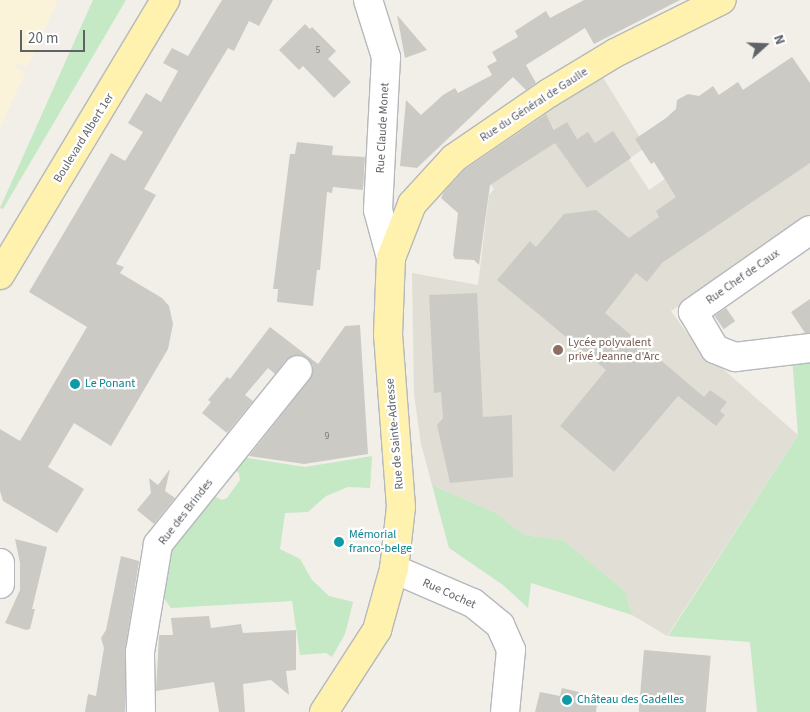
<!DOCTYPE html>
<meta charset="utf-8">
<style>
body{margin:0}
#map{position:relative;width:810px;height:712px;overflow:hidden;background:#f1efe8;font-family:"Source Sans 3",sans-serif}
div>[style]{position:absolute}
.education>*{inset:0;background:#e1ded6}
.green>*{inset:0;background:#c5e8c5}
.sand>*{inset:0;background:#fbf3d9}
.building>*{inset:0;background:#cccac5;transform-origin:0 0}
.roads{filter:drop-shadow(1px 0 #b5b8bc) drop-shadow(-1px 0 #b5b8bc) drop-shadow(0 1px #b5b8bc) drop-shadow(0 -1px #b5b8bc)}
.minor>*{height:28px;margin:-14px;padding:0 14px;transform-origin:14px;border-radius:14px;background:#fff}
.major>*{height:28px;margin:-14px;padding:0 14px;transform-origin:14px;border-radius:14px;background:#fff2af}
.dots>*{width:14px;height:14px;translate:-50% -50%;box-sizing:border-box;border:2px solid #fff;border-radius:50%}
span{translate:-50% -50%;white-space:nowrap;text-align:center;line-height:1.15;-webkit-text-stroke:4.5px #fff;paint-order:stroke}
.number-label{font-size:10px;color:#7a7d7f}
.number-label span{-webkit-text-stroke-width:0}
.street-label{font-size:12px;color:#5f6368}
.education-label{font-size:12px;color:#785e54}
.left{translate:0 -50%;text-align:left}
.culture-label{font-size:12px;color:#0d838f}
.north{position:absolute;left:740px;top:20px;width:50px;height:50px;-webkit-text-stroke:4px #fff;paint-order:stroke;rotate:70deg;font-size:14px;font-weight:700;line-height:20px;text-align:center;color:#5f6368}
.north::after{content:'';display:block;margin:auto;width:18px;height:22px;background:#5f6368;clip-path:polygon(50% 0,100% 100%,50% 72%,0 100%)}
.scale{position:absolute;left:20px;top:30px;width:65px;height:22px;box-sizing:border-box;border:2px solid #5f6368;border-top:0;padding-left:6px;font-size:15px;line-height:18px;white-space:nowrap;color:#5f6368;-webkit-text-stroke:4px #fff;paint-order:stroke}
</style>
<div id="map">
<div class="education">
<i style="clip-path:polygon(792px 57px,810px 84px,810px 219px,671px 311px,686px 332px,722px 368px,798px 435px,667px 636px,632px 615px,625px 591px,563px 540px,524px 535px,496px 513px,432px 485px,421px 444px,414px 394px,412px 273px,478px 285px,489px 195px,494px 189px,490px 184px,560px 139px,545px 113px,602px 76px,646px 147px,629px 159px,649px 190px,709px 148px,688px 116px,738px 82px,743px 90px)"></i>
</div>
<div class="green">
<i style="clip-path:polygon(93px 0,126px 0,3px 209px,0 208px)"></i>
<i style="clip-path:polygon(810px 353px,810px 712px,757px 712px,750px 642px,668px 636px,798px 435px,792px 356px)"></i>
<i style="clip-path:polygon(372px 456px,370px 488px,348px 487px,326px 496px,308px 512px,285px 513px,280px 549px,300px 559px,312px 580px,329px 596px,353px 602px,345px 634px,332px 657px,326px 653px,300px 655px,292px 601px,171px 608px,160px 593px,174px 542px,212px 495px,222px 500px,227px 498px,240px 480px,239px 473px,232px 469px,241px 457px,305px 467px)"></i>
<i style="clip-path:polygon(432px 485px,496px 513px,524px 535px,563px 540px,625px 591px,632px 615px,531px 583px,528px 608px,503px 585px,449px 548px)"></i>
</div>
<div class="sand">
<i style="clip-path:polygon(0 0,58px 0,27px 67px,17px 63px,16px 68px,25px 73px,0 128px)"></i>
</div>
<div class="building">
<i style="clip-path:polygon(222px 0,273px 0,259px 26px,249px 21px,234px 51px,228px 48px,179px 129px,144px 189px,156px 195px,116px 264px,124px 267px,120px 273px,162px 298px,169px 306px,173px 324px,168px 349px,111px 446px,74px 423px,48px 467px,84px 489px,57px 533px,3px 501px,0 491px,0 429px,20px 441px,87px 327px,29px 292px,111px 153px,125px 161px,143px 132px,128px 123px,146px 93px,161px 102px,178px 71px,163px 63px,172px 48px,188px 56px)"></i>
<i style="clip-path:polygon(584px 0,680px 0,594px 44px,585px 28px,526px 65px,536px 83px,526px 90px,513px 77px,417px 168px,400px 166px,406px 100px,421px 115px,443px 95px,455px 88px,458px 93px,492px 75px,487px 66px,497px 61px,492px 52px,518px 37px,515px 31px,546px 11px,550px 18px)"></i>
<i style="clip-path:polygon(397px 15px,427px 50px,405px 58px)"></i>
<i style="clip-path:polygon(305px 24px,310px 29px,312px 27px,336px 51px,328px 59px,351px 82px,334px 98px,303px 66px,299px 70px,279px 50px)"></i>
<i style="clip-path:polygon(792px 57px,810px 83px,810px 163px,662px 263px,647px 282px,636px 273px,605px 313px,704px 397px,710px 390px,727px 402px,720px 411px,725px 415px,716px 426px,678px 396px,614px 472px,560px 426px,606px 370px,497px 280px,530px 241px,536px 247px,564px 214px,596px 210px,629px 238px,659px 217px,656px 211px,676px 197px,654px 162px,651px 164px,635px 139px,666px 118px,676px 109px,677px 100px,688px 94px,699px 96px,713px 86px,719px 95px,738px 82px,743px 90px)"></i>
<i style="clip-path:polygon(546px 114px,554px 130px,567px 122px,577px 139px,588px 132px,595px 143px,613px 131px,631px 158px,587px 188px,555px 143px,490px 185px,479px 265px,474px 260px,455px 259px,453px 255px,458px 213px,441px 198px,444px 192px,464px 170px)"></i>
<i style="clip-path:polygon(297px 142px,333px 146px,332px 155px,365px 157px,363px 190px,333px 187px,332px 193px,327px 192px,320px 270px,317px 270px,313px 306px,277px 302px,278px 289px,273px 289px,290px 154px,295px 154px)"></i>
<i style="clip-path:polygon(477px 293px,483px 417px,512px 415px,513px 477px,450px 483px,437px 425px,443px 418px,441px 392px,434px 393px,429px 295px)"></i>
<i style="clip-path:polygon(810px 299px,810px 333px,805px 333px,791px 312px)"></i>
<i style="left:726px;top:308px;width:16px;height:14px;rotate:55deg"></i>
<i style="clip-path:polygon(360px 325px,368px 454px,304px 464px,249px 456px,310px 379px,313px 365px,301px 355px,286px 360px,275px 374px,268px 368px,245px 395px,253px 401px,227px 433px,202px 413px,211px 402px,208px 400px,227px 377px,230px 379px,270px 327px,318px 364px,345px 326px)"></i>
<i style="clip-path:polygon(170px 469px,165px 491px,175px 498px,154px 524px,137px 510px,151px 493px,149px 478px,158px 485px)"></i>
<i style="clip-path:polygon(15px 539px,47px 547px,32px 609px,35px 609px,30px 629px,26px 630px,5px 623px,20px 590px,20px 563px)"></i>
<i style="clip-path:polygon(121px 556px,139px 561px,125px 650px,125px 712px,85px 712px,88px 694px,96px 696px,104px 648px,101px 638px,106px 630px)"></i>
<i style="clip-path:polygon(209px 616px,211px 628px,241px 624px,243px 633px,296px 630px,296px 670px,286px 671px,289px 695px,271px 680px,243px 684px,245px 712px,219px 712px,214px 682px,156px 691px,159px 635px,173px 635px,171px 618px)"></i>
<i style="left:644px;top:650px;width:67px;height:62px;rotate:5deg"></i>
<i style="clip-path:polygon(562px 688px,579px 692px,577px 701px,597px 705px,596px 712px,535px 712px,540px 692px,560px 696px)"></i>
</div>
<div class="roads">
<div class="minor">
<i style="left:368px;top:0;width:60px;rotate:72.5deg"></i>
<i style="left:386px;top:57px;width:153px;rotate:93deg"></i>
<i style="left:378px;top:210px;width:50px;rotate:74.8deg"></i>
<i style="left:810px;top:230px;width:143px;rotate:145deg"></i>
<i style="left:693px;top:312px;width:43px;rotate:59.3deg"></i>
<i style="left:715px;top:349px;width:22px;rotate:22deg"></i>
<i style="left:735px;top:357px;width:76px;rotate:-6.8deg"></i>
<i style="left:0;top:563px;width:21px;rotate:90deg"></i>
<i style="left:394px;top:569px;width:86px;rotate:23.3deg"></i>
<i style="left:473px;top:603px;width:35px;rotate:39deg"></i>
<i style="left:500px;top:625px;width:27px;rotate:66deg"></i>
<i style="left:511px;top:650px;width:62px;rotate:95.5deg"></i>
<i style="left:141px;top:712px;width:60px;rotate:-91deg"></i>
<i style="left:140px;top:652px;width:109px;rotate:-80.5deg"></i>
<i style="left:158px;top:544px;width:223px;rotate:-51.2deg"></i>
</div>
<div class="major">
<i style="left:0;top:275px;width:321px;rotate:-59deg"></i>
<i style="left:324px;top:712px;width:98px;rotate:-57.1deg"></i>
<i style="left:377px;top:630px;width:63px;rotate:-74.4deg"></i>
<i style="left:394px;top:569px;width:62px;rotate:-83.6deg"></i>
<i style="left:401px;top:507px;width:172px;rotate:-94.3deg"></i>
<i style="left:388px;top:335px;width:77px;rotate:-87.8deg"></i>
<i style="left:391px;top:258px;width:58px;rotate:-68.7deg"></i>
<i style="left:412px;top:204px;width:62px;rotate:-47.6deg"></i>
<i style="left:454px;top:158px;width:115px;rotate:-34.4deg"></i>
<i style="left:549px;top:93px;width:77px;rotate:-31.2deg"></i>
<i style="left:615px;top:53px;width:119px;rotate:-26.4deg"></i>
</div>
</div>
<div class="dots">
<i style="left:558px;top:350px;background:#8d6e63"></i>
<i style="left:75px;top:384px;background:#0f9aa8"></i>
<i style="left:339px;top:542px;background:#0f9aa8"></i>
<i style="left:567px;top:700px;background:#0f9aa8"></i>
</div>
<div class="number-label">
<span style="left:318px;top:51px">5</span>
<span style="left:327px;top:437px">9</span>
</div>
<div class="street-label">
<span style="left:534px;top:105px;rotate:-33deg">Rue du Général de Gaulle</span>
<span style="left:383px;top:128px;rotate:-87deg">Rue Claude Monet</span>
<span style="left:84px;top:138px;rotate:-58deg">Boulevard Albert 1er</span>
<span style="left:743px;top:277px;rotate:-35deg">Rue Chef de Caux</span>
<span style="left:395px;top:434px;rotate:-95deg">Rue de Sainte-Adresse</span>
<span style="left:186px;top:512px;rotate:-52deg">Rue des Brindes</span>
<span style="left:449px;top:594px;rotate:24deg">Rue Cochet</span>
</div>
<div class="education-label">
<span class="left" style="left:568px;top:350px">Lycée polyvalent<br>privé Jeanne d'Arc</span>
</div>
<div class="culture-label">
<span class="left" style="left:85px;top:384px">Le Ponant</span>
<span class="left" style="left:349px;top:542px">Mémorial<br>franco-belge</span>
<span class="left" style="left:577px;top:700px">Château des Gadelles</span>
</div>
<div class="north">N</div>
<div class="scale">20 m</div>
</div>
